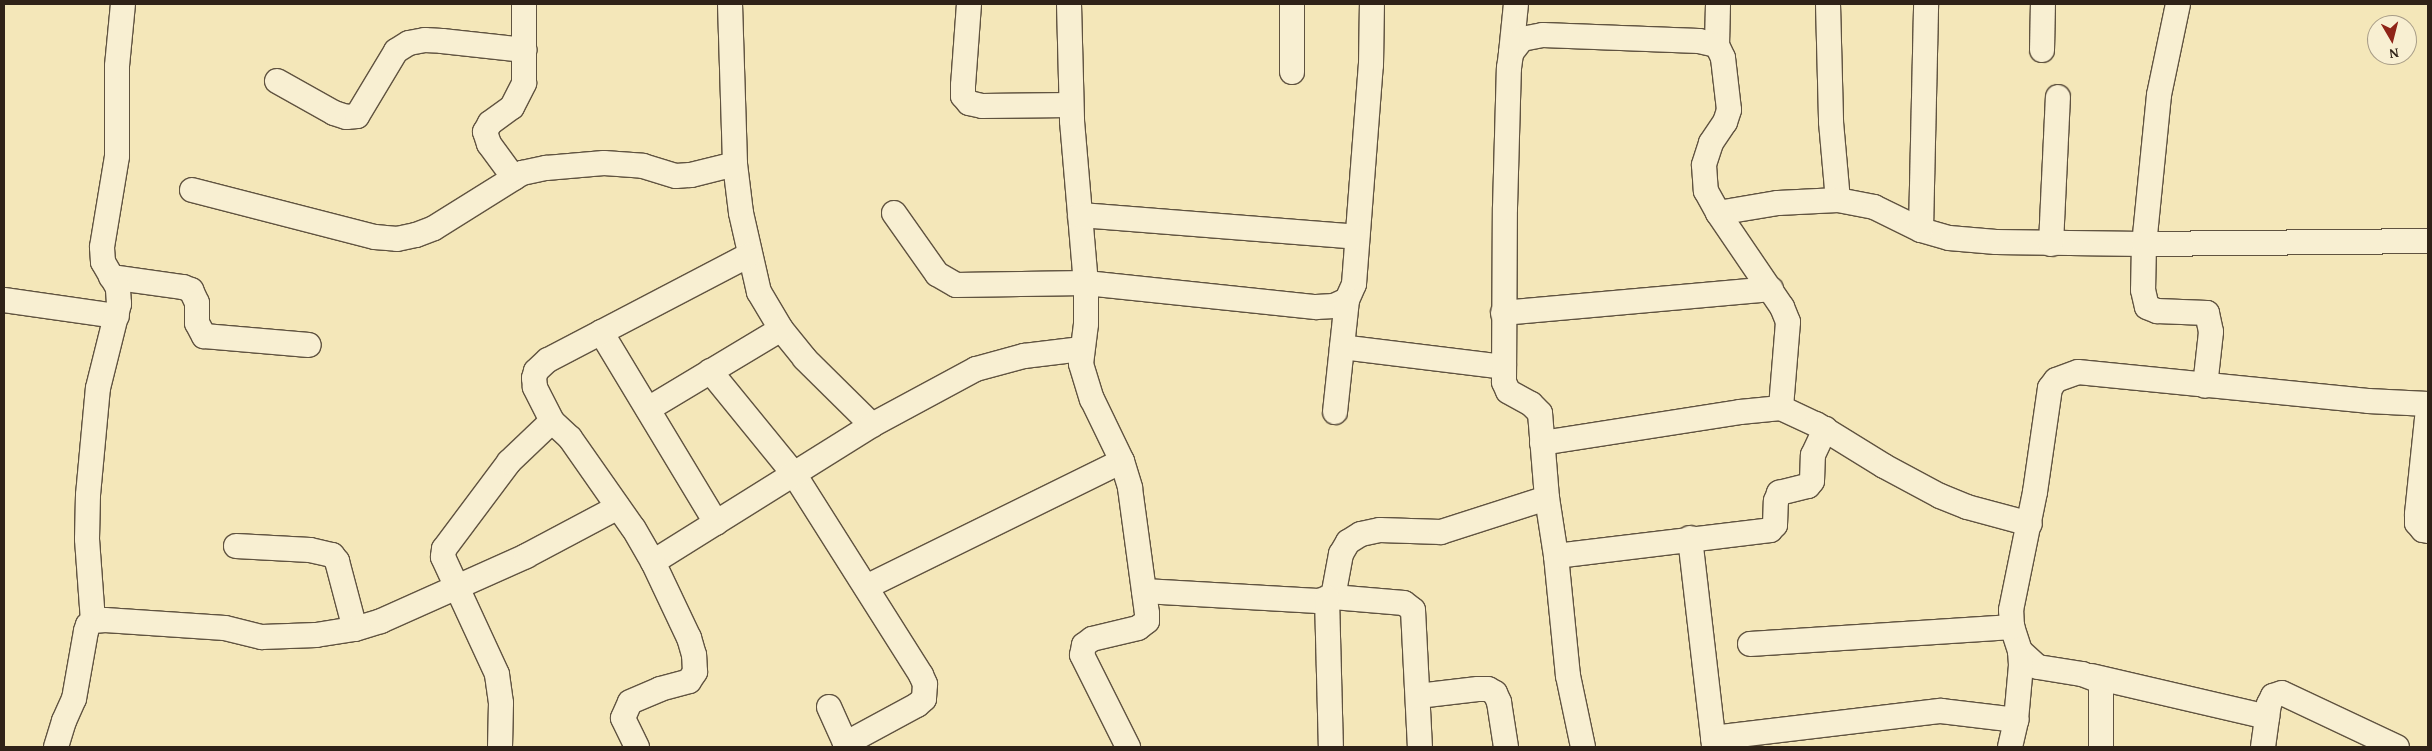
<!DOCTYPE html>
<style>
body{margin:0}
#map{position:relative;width:2432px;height:751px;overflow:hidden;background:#f4e7b9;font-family:"Gentium Book Plus",serif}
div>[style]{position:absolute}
.roads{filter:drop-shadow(1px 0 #605340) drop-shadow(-1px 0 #605340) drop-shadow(0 1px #605340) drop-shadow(0 -1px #605340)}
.street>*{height:24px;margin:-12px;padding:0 12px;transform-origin:12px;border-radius:12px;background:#f8efd2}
span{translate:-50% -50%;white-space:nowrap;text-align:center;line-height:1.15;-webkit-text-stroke:4px #f8efd2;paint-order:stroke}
.frame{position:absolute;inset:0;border:5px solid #2f2218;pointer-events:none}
.north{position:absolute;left:2367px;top:15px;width:50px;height:50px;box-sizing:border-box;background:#f8efd2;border:1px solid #a89d88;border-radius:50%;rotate:172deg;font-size:14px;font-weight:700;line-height:20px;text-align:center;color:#2f2218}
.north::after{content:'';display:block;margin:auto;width:18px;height:22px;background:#8f2418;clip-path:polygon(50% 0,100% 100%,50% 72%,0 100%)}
</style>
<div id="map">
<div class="roads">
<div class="street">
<i style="left:730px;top:4px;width:160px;rotate:88.2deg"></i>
<i style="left:735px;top:164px;width:49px;rotate:83deg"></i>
<i style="left:741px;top:213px;width:81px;rotate:77.2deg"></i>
<i style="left:759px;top:292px;width:43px;rotate:59.3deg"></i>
<i style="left:781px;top:329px;width:38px;rotate:51deg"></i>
<i style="left:805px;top:359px;width:94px;rotate:44.6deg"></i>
<i style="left:969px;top:4px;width:81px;rotate:94.2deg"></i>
<i style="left:963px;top:85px;width:11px;rotate:90deg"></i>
<i style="left:963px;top:96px;width:9px;rotate:49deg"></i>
<i style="left:969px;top:103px;width:13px;rotate:13deg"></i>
<i style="left:982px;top:106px;width:89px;rotate:-0.6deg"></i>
<i style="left:1069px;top:4px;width:117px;rotate:88.5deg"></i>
<i style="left:1072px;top:121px;width:163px;rotate:85.1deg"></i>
<i style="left:1086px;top:283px;width:41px;rotate:90deg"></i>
<i style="left:1086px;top:324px;width:40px;rotate:97.1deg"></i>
<i style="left:1081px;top:364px;width:37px;rotate:73deg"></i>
<i style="left:1092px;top:399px;width:69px;rotate:64.2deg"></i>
<i style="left:1122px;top:461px;width:28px;rotate:73deg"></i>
<i style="left:1130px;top:488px;width:126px;rotate:82.3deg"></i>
<i style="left:1147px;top:613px;width:8px;rotate:90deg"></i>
<i style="left:1147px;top:621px;width:11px;rotate:142deg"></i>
<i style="left:1138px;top:628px;width:47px;rotate:166.6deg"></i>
<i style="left:1092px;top:639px;width:10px;rotate:143deg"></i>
<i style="left:1084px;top:645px;width:10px;rotate:101deg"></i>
<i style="left:1082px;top:655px;width:103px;rotate:63.4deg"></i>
<i style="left:1828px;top:4px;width:118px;rotate:88.5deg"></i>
<i style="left:1831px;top:122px;width:78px;rotate:84.9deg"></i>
<i style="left:2178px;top:4px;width:93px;rotate:101.8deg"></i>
<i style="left:2159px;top:95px;width:150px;rotate:95.7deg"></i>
<i style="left:2144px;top:244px;width:46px;rotate:91.2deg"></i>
<i style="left:2143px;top:290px;width:17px;rotate:77deg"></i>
<i style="left:2147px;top:307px;width:11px;rotate:22deg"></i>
<i style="left:2157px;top:311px;width:50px;rotate:2.3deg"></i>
<i style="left:2207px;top:313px;width:19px;rotate:78deg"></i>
<i style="left:2211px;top:332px;width:54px;rotate:96.3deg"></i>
<i style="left:1717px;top:45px;width:41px;rotate:-88.6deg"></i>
<i style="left:2042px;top:50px;width:46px;rotate:-88.8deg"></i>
<i style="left:1511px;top:53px;width:49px;rotate:-84.2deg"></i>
<i style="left:1292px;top:72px;width:68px;rotate:-90deg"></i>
<i style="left:277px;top:81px;width:65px;rotate:29.3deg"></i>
<i style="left:334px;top:113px;width:13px;rotate:18deg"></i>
<i style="left:346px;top:117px;width:11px;rotate:-5deg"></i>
<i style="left:357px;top:116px;width:76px;rotate:-59deg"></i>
<i style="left:396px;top:51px;width:15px;rotate:-32deg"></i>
<i style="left:409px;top:43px;width:16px;rotate:-11deg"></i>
<i style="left:425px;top:40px;width:17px;rotate:3deg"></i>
<i style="left:442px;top:41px;width:83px;rotate:6.2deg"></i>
<i style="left:514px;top:178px;width:42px;rotate:-126.3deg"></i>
<i style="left:489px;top:144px;width:13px;rotate:-108deg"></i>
<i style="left:485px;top:132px;width:10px;rotate:-61deg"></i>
<i style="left:490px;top:123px;width:27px;rotate:-36deg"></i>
<i style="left:512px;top:107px;width:27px;rotate:-63deg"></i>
<i style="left:524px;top:83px;width:79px;rotate:-90deg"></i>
<i style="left:192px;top:190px;width:189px;rotate:14.4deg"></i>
<i style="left:375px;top:237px;width:22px;rotate:5deg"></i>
<i style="left:397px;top:239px;width:19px;rotate:-12deg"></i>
<i style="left:416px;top:235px;width:19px;rotate:-21deg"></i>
<i style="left:434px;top:228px;width:104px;rotate:-32deg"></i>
<i style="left:522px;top:173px;width:25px;rotate:-12deg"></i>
<i style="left:546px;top:168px;width:58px;rotate:-4.9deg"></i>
<i style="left:604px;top:163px;width:39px;rotate:4deg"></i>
<i style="left:643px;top:166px;width:34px;rotate:17deg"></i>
<i style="left:676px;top:176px;width:15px;rotate:-4deg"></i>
<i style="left:691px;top:175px;width:45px;rotate:-14deg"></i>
<i style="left:894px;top:213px;width:75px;rotate:54.8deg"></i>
<i style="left:937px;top:274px;width:22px;rotate:30deg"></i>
<i style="left:956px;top:285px;width:130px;rotate:-0.9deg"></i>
<i style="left:1086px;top:283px;width:231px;rotate:6deg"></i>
<i style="left:1316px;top:307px;width:18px;rotate:-3deg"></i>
<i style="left:1334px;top:306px;width:14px;rotate:-25deg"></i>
<i style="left:1347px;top:300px;width:17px;rotate:-66deg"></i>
<i style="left:1354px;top:284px;width:220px;rotate:-85.6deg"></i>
<i style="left:1371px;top:65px;width:61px;rotate:-89.1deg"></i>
<i style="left:1718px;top:213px;width:61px;rotate:-9.5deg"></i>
<i style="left:1778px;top:203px;width:60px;rotate:-2.9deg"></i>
<i style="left:1838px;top:200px;width:37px;rotate:11deg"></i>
<i style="left:1874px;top:207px;width:52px;rotate:26.1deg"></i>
<i style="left:1921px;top:230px;width:29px;rotate:16deg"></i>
<i style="left:1949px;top:238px;width:47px;rotate:4.9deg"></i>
<i style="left:1996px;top:242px;width:148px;rotate:0.8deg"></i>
<i style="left:2144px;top:244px;width:284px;rotate:-0.6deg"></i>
<i style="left:1080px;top:215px;width:278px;rotate:4.5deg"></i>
<i style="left:1921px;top:230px;width:226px;rotate:-88.7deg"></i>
<i style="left:2051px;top:244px;width:147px;rotate:-87.3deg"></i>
<i style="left:111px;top:277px;width:73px;rotate:7.9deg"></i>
<i style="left:183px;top:287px;width:9px;rotate:21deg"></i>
<i style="left:191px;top:290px;width:14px;rotate:65deg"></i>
<i style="left:197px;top:303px;width:20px;rotate:90deg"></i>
<i style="left:197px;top:323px;width:15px;rotate:62deg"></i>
<i style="left:204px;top:336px;width:105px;rotate:4.9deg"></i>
<i style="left:4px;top:300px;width:114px;rotate:8.1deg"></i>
<i style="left:1503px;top:313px;width:269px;rotate:-5.1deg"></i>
<i style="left:601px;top:332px;width:223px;rotate:58.9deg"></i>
<i style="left:1342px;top:347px;width:163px;rotate:7deg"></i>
<i style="left:710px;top:371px;width:133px;rotate:50.8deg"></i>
<i style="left:794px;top:474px;width:238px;rotate:57.7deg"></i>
<i style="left:921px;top:675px;width:10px;rotate:66deg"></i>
<i style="left:925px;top:684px;width:15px;rotate:94deg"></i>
<i style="left:924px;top:699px;width:9px;rotate:139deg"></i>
<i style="left:917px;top:705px;width:82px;rotate:151.6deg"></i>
<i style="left:648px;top:409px;width:155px;rotate:-31deg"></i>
<i style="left:2428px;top:409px;width:106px;rotate:96deg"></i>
<i style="left:2417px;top:514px;width:9px;rotate:90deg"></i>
<i style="left:2417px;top:523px;width:9px;rotate:49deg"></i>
<i style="left:2423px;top:530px;width:5px;rotate:11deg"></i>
<i style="left:1335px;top:412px;width:113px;rotate:-83.9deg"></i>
<i style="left:1542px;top:443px;width:200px;rotate:-8.9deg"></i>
<i style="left:1740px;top:412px;width:41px;rotate:-5.6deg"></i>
<i style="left:1781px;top:408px;width:38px;rotate:25deg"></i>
<i style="left:1816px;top:424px;width:80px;rotate:31.7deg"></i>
<i style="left:1884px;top:466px;width:64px;rotate:28.2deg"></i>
<i style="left:1940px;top:496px;width:29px;rotate:22deg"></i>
<i style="left:1967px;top:507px;width:65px;rotate:15.1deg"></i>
<i style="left:1690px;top:538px;width:210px;rotate:83.4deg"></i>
<i style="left:236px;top:546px;width:74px;rotate:3.1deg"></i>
<i style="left:310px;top:550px;width:23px;rotate:13deg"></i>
<i style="left:332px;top:555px;width:8px;rotate:50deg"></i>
<i style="left:337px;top:561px;width:70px;rotate:75.2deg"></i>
<i style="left:1556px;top:556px;width:216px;rotate:-6.9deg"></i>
<i style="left:1770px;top:530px;width:7px;rotate:-45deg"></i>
<i style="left:1775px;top:525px;width:24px;rotate:-88deg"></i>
<i style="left:1776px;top:501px;width:9px;rotate:-69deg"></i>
<i style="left:1779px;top:493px;width:30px;rotate:-14deg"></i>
<i style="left:1808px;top:486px;width:6px;rotate:-51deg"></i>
<i style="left:1812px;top:481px;width:26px;rotate:-88deg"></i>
<i style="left:1813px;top:455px;width:29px;rotate:-65deg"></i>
<i style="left:653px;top:562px;width:258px;rotate:-32deg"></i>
<i style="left:872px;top:425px;width:118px;rotate:-28.3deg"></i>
<i style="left:976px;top:369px;width:50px;rotate:-15.2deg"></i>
<i style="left:1024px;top:356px;width:58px;rotate:-6.9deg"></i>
<i style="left:866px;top:587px;width:285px;rotate:-26.2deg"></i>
<i style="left:1144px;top:591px;width:174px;rotate:3.3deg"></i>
<i style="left:1318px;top:601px;width:16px;rotate:-15deg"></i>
<i style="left:1333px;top:597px;width:44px;rotate:-79.5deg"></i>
<i style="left:1341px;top:554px;width:14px;rotate:-60deg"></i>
<i style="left:1348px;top:542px;width:15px;rotate:-32deg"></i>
<i style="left:1361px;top:534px;width:19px;rotate:-12deg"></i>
<i style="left:1380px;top:530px;width:61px;rotate:1.9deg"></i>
<i style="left:1441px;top:532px;width:111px;rotate:-17.8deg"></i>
<i style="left:1333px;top:597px;width:71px;rotate:4.8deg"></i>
<i style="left:1404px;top:603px;width:11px;rotate:38deg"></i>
<i style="left:1413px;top:610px;width:137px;rotate:87.1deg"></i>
<i style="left:1327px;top:598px;width:149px;rotate:88.5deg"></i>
<i style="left:93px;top:621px;width:82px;rotate:-94.2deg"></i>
<i style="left:87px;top:539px;width:44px;rotate:-88.7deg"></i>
<i style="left:88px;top:495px;width:107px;rotate:-84.7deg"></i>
<i style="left:98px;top:388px;width:87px;rotate:-76deg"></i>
<i style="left:119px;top:304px;width:16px;rotate:-94deg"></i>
<i style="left:118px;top:288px;width:30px;rotate:-120deg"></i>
<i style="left:103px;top:262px;width:15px;rotate:-94deg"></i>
<i style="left:102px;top:247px;width:92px;rotate:-80.6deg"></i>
<i style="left:117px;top:156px;width:90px;rotate:-90deg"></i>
<i style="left:117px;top:66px;width:62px;rotate:-84.5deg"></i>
<i style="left:1750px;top:644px;width:263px;rotate:-3.7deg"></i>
<i style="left:2020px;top:651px;width:24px;rotate:42deg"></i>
<i style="left:2038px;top:667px;width:45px;rotate:9deg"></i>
<i style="left:2082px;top:674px;width:17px;rotate:21deg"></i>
<i style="left:2098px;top:680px;width:8px;rotate:67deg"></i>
<i style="left:2101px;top:687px;width:60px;rotate:90deg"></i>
<i style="left:2091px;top:676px;width:181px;rotate:13.1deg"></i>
<i style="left:1418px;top:696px;width:60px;rotate:-6.7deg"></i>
<i style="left:1478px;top:689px;width:10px"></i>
<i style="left:1488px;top:689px;width:8px;rotate:30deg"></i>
<i style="left:1495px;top:693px;width:10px;rotate:66deg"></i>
<i style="left:1499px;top:702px;width:46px;rotate:81.2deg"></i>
<i style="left:829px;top:707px;width:44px;rotate:65.8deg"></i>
<i style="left:1713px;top:738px;width:230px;rotate:-6.8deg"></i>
<i style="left:1941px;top:711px;width:76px;rotate:6.8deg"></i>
<i style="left:56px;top:747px;width:27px;rotate:-73deg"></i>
<i style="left:64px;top:721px;width:24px;rotate:-66deg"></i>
<i style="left:74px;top:699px;width:69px;rotate:-80deg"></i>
<i style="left:86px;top:631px;width:6px;rotate:-72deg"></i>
<i style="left:88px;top:625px;width:6px;rotate:-39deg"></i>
<i style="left:93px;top:621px;width:12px;rotate:-5deg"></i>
<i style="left:105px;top:620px;width:120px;rotate:3.8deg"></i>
<i style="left:225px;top:628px;width:38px;rotate:14deg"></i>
<i style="left:262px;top:637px;width:54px;rotate:-2.1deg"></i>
<i style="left:316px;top:635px;width:39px;rotate:-9deg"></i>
<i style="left:355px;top:629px;width:27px;rotate:-17deg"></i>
<i style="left:381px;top:621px;width:159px;rotate:-24.1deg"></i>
<i style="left:526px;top:556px;width:104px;rotate:-28deg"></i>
<i style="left:500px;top:747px;width:44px;rotate:-88.7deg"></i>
<i style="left:501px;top:703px;width:29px;rotate:-98deg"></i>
<i style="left:497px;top:674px;width:129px;rotate:-114.8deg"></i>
<i style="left:443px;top:557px;width:8px;rotate:-83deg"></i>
<i style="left:444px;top:549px;width:109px;rotate:-53.2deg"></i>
<i style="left:509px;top:462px;width:59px;rotate:-43.6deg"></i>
<i style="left:637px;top:747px;width:32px;rotate:-116deg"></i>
<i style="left:623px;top:718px;width:17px;rotate:-66deg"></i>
<i style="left:630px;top:702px;width:33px;rotate:-23deg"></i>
<i style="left:660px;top:689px;width:30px;rotate:-15deg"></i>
<i style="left:689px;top:681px;width:11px;rotate:-56deg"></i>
<i style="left:695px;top:672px;width:17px;rotate:-93deg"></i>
<i style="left:694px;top:655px;width:18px;rotate:-106deg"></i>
<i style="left:689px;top:638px;width:84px;rotate:-115.3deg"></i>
<i style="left:653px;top:562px;width:39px;rotate:-120deg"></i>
<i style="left:633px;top:528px;width:110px;rotate:-125deg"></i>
<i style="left:570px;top:438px;width:25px;rotate:-137deg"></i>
<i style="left:552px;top:421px;width:38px;rotate:-117deg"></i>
<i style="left:535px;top:387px;width:9px;rotate:-96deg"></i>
<i style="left:534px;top:378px;width:7px;rotate:-74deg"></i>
<i style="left:536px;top:371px;width:16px;rotate:-43deg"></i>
<i style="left:548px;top:360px;width:227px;rotate:-27.6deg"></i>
<i style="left:1583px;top:747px;width:73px;rotate:-101.9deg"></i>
<i style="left:1568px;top:676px;width:121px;rotate:-95.7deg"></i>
<i style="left:1556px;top:556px;width:59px;rotate:-98.8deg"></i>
<i style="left:1547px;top:498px;width:85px;rotate:-94.7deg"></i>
<i style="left:1540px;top:413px;width:13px;rotate:-135deg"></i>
<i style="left:1531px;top:404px;width:26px;rotate:-151deg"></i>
<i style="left:1508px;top:391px;width:10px;rotate:-114deg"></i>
<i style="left:1504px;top:382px;width:174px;rotate:-89.7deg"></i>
<i style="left:1505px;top:208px;width:140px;rotate:-88.4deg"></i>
<i style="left:1509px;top:68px;width:15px;rotate:-82deg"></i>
<i style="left:1511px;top:53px;width:18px;rotate:-52deg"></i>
<i style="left:1522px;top:39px;width:21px;rotate:-11deg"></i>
<i style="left:1543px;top:35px;width:156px;rotate:2.2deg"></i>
<i style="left:1699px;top:41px;width:18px;rotate:13deg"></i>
<i style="left:1717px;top:45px;width:14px;rotate:65deg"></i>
<i style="left:1723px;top:58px;width:52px;rotate:83.4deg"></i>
<i style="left:1729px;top:110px;width:13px;rotate:108deg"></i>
<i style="left:1725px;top:122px;width:25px;rotate:124deg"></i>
<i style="left:1711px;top:143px;width:23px;rotate:108deg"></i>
<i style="left:1704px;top:165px;width:26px;rotate:86deg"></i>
<i style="left:1706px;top:191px;width:25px;rotate:61deg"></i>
<i style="left:1718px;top:213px;width:114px;rotate:55.8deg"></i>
<i style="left:1782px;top:307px;width:16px;rotate:68deg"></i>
<i style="left:1788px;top:322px;width:86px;rotate:94.7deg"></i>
<i style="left:2010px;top:747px;width:28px;rotate:-77deg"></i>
<i style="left:2016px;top:720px;width:55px;rotate:-84.8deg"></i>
<i style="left:2021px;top:665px;width:14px;rotate:-94deg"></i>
<i style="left:2020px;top:651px;width:25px;rotate:-108deg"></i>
<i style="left:2012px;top:627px;width:17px;rotate:-93deg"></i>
<i style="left:2011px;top:610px;width:120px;rotate:-78.5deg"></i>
<i style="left:2035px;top:492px;width:105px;rotate:-81.8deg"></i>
<i style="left:2050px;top:388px;width:10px;rotate:-53deg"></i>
<i style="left:2056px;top:380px;width:23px;rotate:-20deg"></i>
<i style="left:2078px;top:372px;width:291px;rotate:5.7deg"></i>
<i style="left:2368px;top:401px;width:60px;rotate:2.9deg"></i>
<i style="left:2263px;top:747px;width:43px;rotate:-82.1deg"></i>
<i style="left:2269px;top:704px;width:9px;rotate:-63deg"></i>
<i style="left:2273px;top:696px;width:9px;rotate:-18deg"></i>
<i style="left:2282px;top:693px;width:127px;rotate:25.2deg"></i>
</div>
</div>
<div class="frame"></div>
<div class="north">N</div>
</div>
